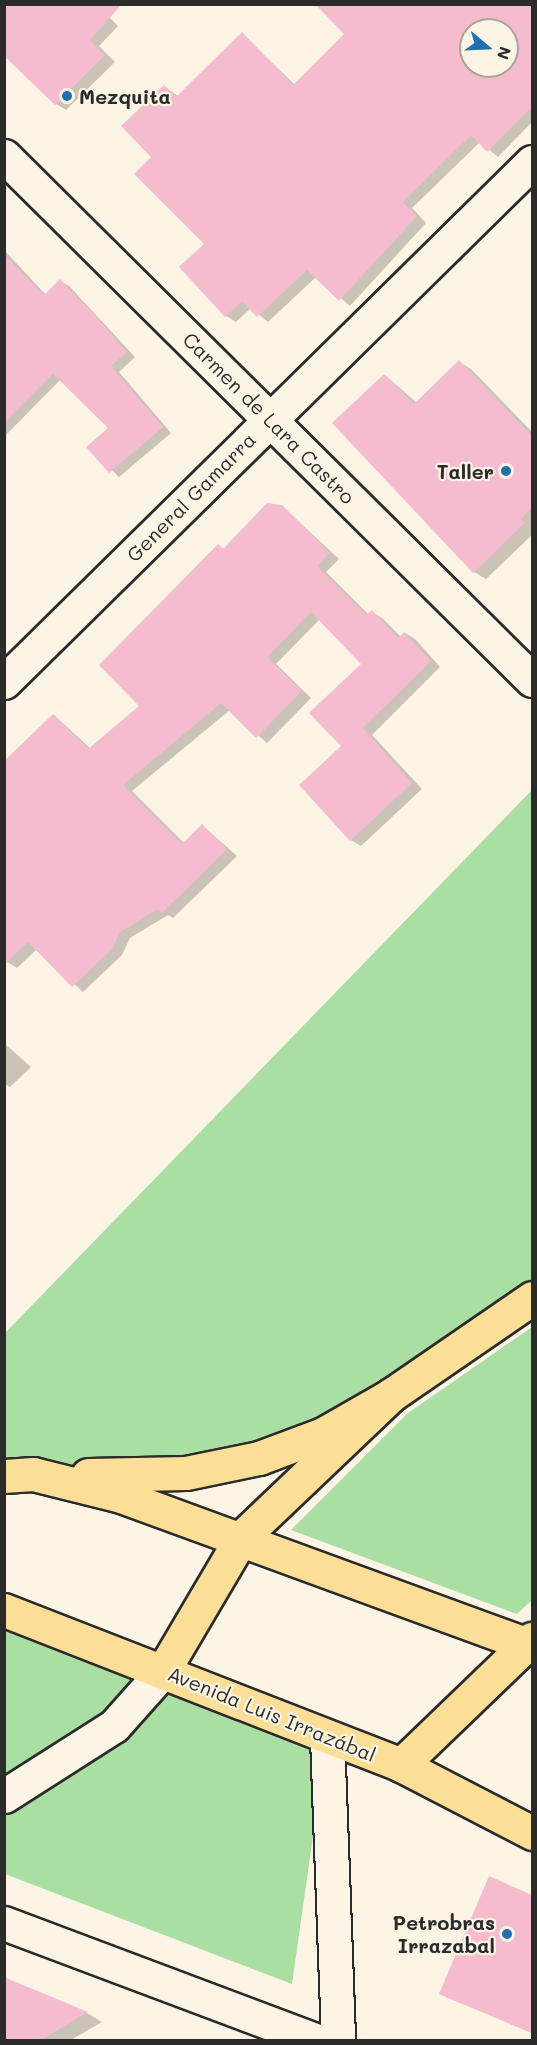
<!DOCTYPE html>
<meta charset="utf-8">
<style>
body{margin:0}
#map{position:relative;width:537px;height:2045px;overflow:hidden;background:#fcf5e5;font-family:Mali,sans-serif}
div>[style]{position:absolute}
.green>*{inset:0;background:#a9dfa2}
.shadow>*{inset:0;background:#0003}
.building>*{inset:0;background:#f5bcd0}
.roads{filter:drop-shadow(2px 0 #2b2b2b) drop-shadow(-2px 0 #2b2b2b) drop-shadow(0 2px #2b2b2b) drop-shadow(0 -2px #2b2b2b)}
.minor>*{height:33px;margin:-16.5px;padding:0 16.5px;transform-origin:16.5px;border-radius:16.5px;background:#fcf5e5}
.primary>*{height:33px;margin:-16.5px;padding:0 16.5px;transform-origin:16.5px;border-radius:16.5px;background:#fbdf96}
.trunk>*{height:33px;margin:-16.5px;padding:0 16.5px;transform-origin:16.5px;border-radius:16.5px;background:#fbdf96}
.dots>*{width:16px;height:16px;translate:-50% -50%;box-sizing:border-box;border:3px solid #fcf5e5;border-radius:50%}
span{translate:-50% -50%;white-space:nowrap;text-align:center;line-height:1.15;-webkit-text-stroke:4.5px #fcf5e5;paint-order:stroke}
.poi-label{font-size:20px;color:#2b2b2b;font-weight:700}
.left{translate:0 -50%;text-align:left}
.right{translate:-100% -50%;text-align:right}
.street-label{font-size:20px;color:#2b2b2b}
.frame{position:absolute;inset:0;border:6px solid #2b2b2b;pointer-events:none}
.north{position:absolute;left:459px;top:18px;width:60px;height:60px;box-sizing:border-box;background:#fcf5e5;border:2px solid #a8a49b;border-radius:50%;rotate:109deg;font-size:16px;font-weight:700;line-height:24px;text-align:center;color:#2b2b2b}
.north::after{content:'';display:block;margin:auto;width:21px;height:27px;background:#1f6fb2;clip-path:polygon(50% 0,100% 100%,50% 72%,0 100%)}
</style>
<div id="map">
<div class="green">
<i style="clip-path:polygon(532px 790px,532px 1294px,259px 1458px,5px 1476px,5px 1333px)"></i>
<i style="clip-path:polygon(532px 1327px,532px 1600px,517px 1614px,291px 1530px,408px 1413px)"></i>
<i style="clip-path:polygon(4px 1623px,327px 1737px,292px 1984px,5px 1874px)"></i>
</div>
<div class="shadow">
<i style="clip-path:polygon(96px 4px,118px 26px,99px 46px,115px 62px,66px 110px,56px 104px)"></i>
<i style="clip-path:polygon(evenodd,322px 4px,532px 4px,532px 122px,498px 157px,480px 142px,412px 208px,426px 223px,350px 306px,316px 277px,268px 322px,251px 308px,236px 322px,226px 316px,181px 267px,206px 244px,153px 157px,164px 86px,179px 97px,242px 34px,295px 85px,346px 34px,322px 4px,471px 30px,507px 30px,507px 66px,471px 66px,471px 30px)"></i>
<i style="clip-path:polygon(4px 250px,46px 295px,60px 281px,69px 286px,135px 357px,119px 372px,171px 433px,119px 477px,88px 447px,110px 428px,61px 379px,4px 437px)"></i>
<i style="clip-path:polygon(459px 362px,471px 369px,532px 432px,532px 535px,486px 579px,474px 572px,385px 375px,417px 403px)"></i>
<i style="clip-path:polygon(282px 506px,339px 559px,326px 572px,369px 615px,372px 612px,382px 618px,401px 637px,405px 633px,415px 639px,440px 667px,372px 735px,422px 789px,361px 846px,351px 840px,301px 785px,343px 746px,363px 664px,320px 619px,276px 664px,311px 698px,267px 743px,230px 710px,132px 791px,185px 844px,203px 826px,237px 856px,173px 918px,168px 915px,130px 938px,122px 955px,83px 992px,37px 949px,17px 968px,7px 962px,4px 960px,54px 715px,91px 749px,142px 706px,218px 546px,224px 549px)"></i>
<i style="clip-path:polygon(4px 1043px,31px 1067px,10px 1087px,4px 1084px)"></i>
<i style="clip-path:polygon(490px 1878px,532px 1896px,532px 2033px,446px 1997px)"></i>
<i style="clip-path:polygon(4px 1978px,87px 2013px,102px 2022px,71px 2040px,4px 2040px)"></i>
</div>
<div class="building">
<i style="clip-path:polygon(4px 4px,122px 4px,90px 40px,105px 55px,55px 105px,4px 56px)"></i>
<i style="clip-path:polygon(evenodd,315px 4px,532px 4px,532px 107px,487px 152px,471px 135px,403px 202px,417px 216px,339px 301px,307px 270px,257px 317px,242px 301px,225px 317px,179px 267px,204px 244px,134px 174px,151px 157px,121px 126px,164px 85px,176px 97px,242px 32px,293px 85px,344px 34px,315px 4px,471px 30px,507px 30px,507px 66px,471px 66px,471px 30px)"></i>
<i style="clip-path:polygon(4px 254px,44px 295px,60px 279px,92px 312px,127px 352px,111px 366px,163px 427px,109px 473px,86px 447px,108px 428px,53px 374px,4px 423px)"></i>
<i style="clip-path:polygon(459px 360px,532px 436px,532px 507px,521px 519px,525px 523px,473px 573px,332px 423px,384px 374px,414px 404px)"></i>
<i style="clip-path:polygon(267px 503px,282px 505px,330px 553px,317px 566px,366px 615px,372px 610px,398px 638px,404px 632px,431px 661px,363px 728px,412px 783px,350px 841px,299px 785px,341px 746px,309px 713px,361px 664px,311px 612px,267px 657px,302px 691px,256px 738px,221px 703px,123px 785px,182px 844px,202px 824px,227px 849px,162px 913px,158px 909px,120px 932px,112px 949px,72px 987px,28px 942px,4px 965px,4px 761px,53px 714px,88px 749px,139px 706px,99px 665px,218px 544px,223px 549px)"></i>
<i style="clip-path:polygon(489px 1876px,532px 1895px,532px 2033px,439px 1994px)"></i>
<i style="clip-path:polygon(4px 1977px,88px 2012px,41px 2040px,4px 2040px)"></i>
</div>
<div class="roads">
<div class="minor">
<i style="left:4px;top:156px;width:744px;rotate:44.78deg"></i>
<i style="left:4px;top:682px;width:741px;rotate:-44.56deg"></i>
<i style="left:327px;top:1737px;width:303px;rotate:87.9deg"></i>
<i style="left:4px;top:1796px;width:130px;rotate:-32.5deg"></i>
<i style="left:114px;top:1726px;width:74px;rotate:-48.3deg"></i>
<i style="left:4px;top:1923px;width:332px;rotate:20.6deg"></i>
</div>
<div class="primary">
<i style="left:163px;top:1671px;width:156px;rotate:-59.5deg"></i>
<i style="left:242px;top:1537px;width:206px;rotate:-43.6deg"></i>
<i style="left:391px;top:1395px;width:171px;rotate:-34.5deg"></i>
<i style="left:401px;top:1765px;width:182px;rotate:-43.9deg"></i>
</div>
<div class="trunk">
<i style="left:88px;top:1475px;width:98px;rotate:-1.2deg"></i>
<i style="left:186px;top:1473px;width:75px;rotate:-11.6deg"></i>
<i style="left:259px;top:1458px;width:68px;rotate:-20.6deg"></i>
<i style="left:323px;top:1434px;width:78px;rotate:-29.8deg"></i>
<i style="left:4px;top:1476px;width:29px;rotate:-4deg"></i>
<i style="left:33px;top:1474px;width:91px;rotate:14deg"></i>
<i style="left:121px;top:1496px;width:438px;rotate:20.1deg"></i>
<i style="left:4px;top:1610px;width:426px;rotate:21.3deg"></i>
<i style="left:401px;top:1765px;width:148px;rotate:27.4deg"></i>
</div>
</div>
<div class="dots">
<i style="left:67px;top:96px;background:#1f6fb2"></i>
<i style="left:506px;top:471px;background:#1f6fb2"></i>
<i style="left:507px;top:1934px;background:#1f6fb2"></i>
</div>
<div class="poi-label">
<span class="left" style="left:79px;top:96px">Mezquita</span>
<span class="right" style="left:494px;top:471px">Taller</span>
<span class="right" style="left:495px;top:1934px">Petrobras<br>Irrazabal</span>
</div>
<div class="street-label">
<span style="left:269px;top:418px;rotate:45deg">Carmen de Lara Castro</span>
<span style="left:191px;top:497px;rotate:-45deg">General Gamarra</span>
<span style="left:272px;top:1714px;rotate:22deg">Avenida Luis Irrazábal</span>
</div>
<div class="frame"></div>
<div class="north">N</div>
</div>
